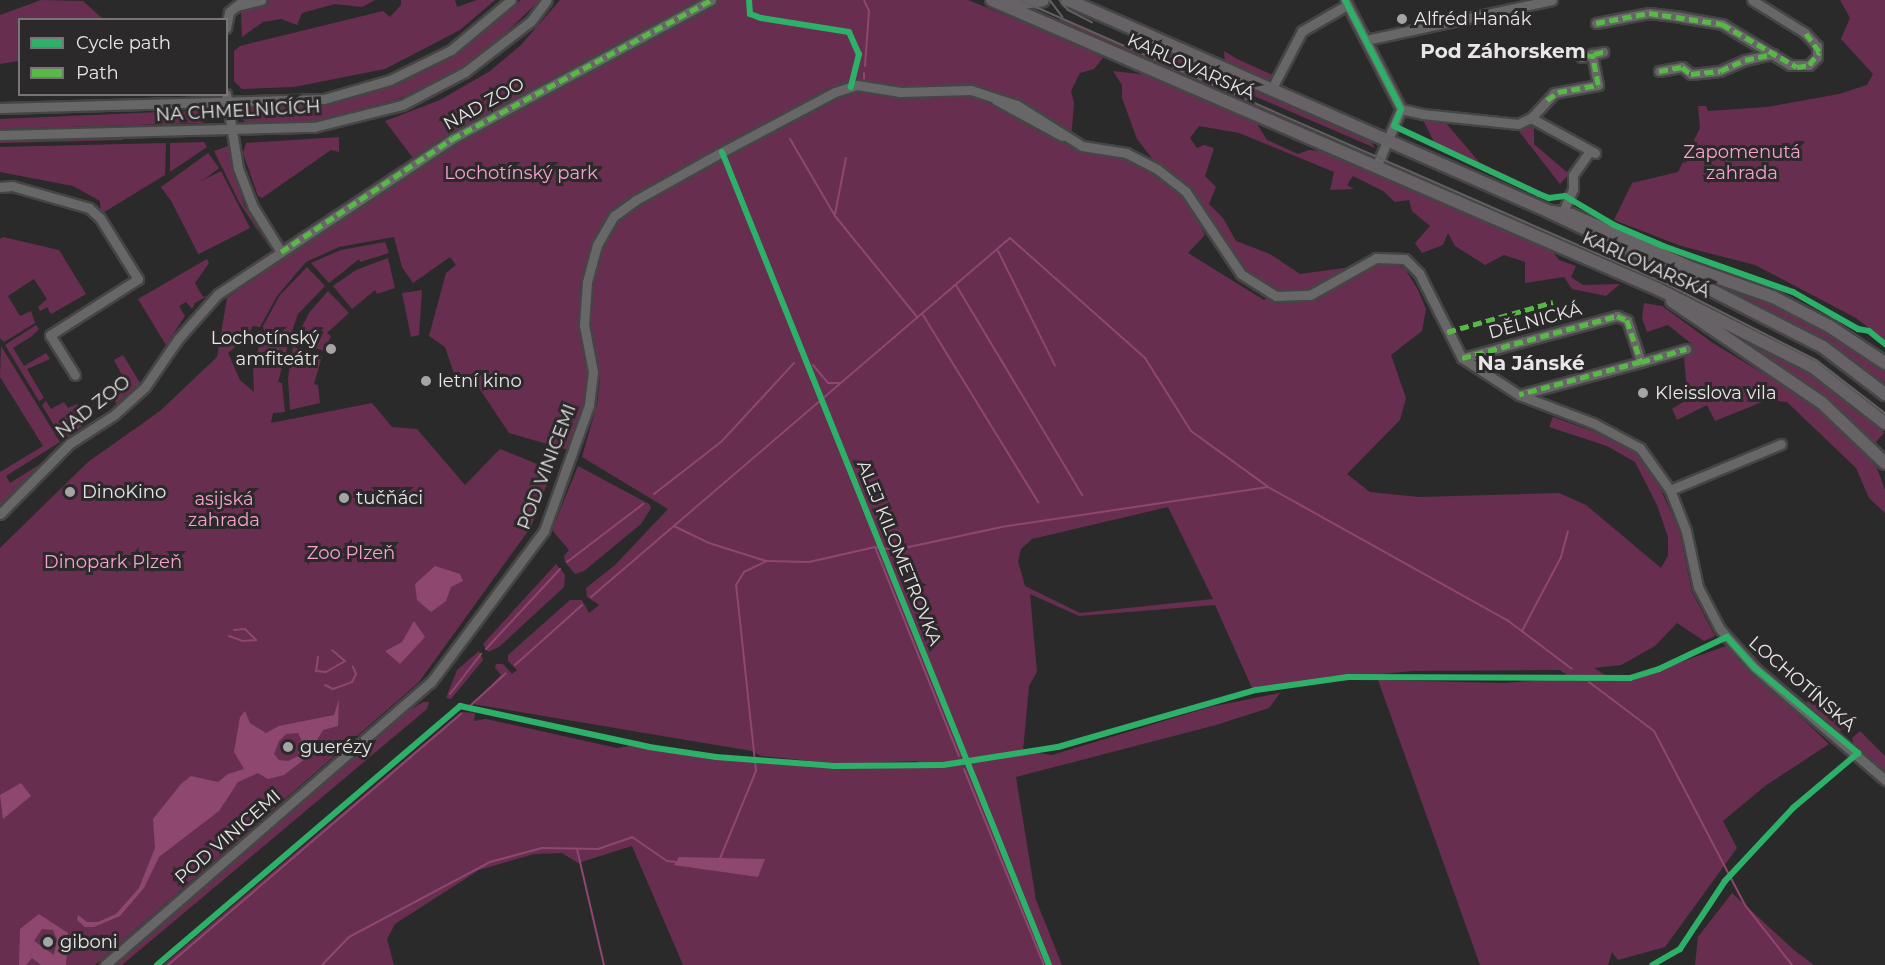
<!DOCTYPE html>
<meta charset="utf-8">
<style>
body{margin:0}
#map{position:relative;width:1885px;height:965px;overflow:hidden;background:#2b2a2a;font-family:Montserrat,sans-serif}
div>[style]{position:absolute}
.green>*{inset:0;background:#682e50;transform-origin:0 0}
.water>*{inset:0;background:#8e476f}
.stream>*{height:2px;margin:-1px;padding:0 1px;transform-origin:1px;border-radius:1px;background:#8e476f}
.roads{filter:drop-shadow(2px 0 #464545) drop-shadow(-2px 0 #464545) drop-shadow(0 2px #464545) drop-shadow(0 -2px #464545)}
.minor>*{height:9px;margin:-4.5px;padding:0 4.5px;transform-origin:4.5px;border-radius:4.5px;background:#686768}
.major>*{height:12px;margin:-6px;padding:0 6px;transform-origin:6px;border-radius:6px;background:#676266}
.tram>*{height:1.5px;margin:-0.75px;padding:0 0.75px;transform-origin:0.75px;border-radius:0.75px;background:#626161}
.quiet>*{height:4.5px;margin-top:-2.25px;transform-origin:0;background:repeating-linear-gradient(90deg,#58b947 0 9px,transparent 0 13.5px)}
.cycleway>*{height:6px;margin:-3px;padding:0 3px;transform-origin:3px;border-radius:3px;background:#2db169}
.dots>*{width:16px;height:16px;translate:-50% -50%;box-sizing:border-box;border:3px solid #2c292a;border-radius:50%}
span{translate:-50% -50%;white-space:nowrap;text-align:center;line-height:1.15;-webkit-text-stroke:6px #2c292a;paint-order:stroke}
.poi-label{font-size:18px;color:#e8e7e7}
.left{translate:0 -50%;text-align:left}
.right{translate:-100% -50%;text-align:right}
.street-label{font-size:18px;color:#e8e7e7}
.park-label{font-size:18px;color:#f7a1cf}
.neighbourhood-label{font-size:20px;color:#e8e7e7;font-weight:700}
.legend{position:absolute;left:18px;top:18px;width:210px;height:78px;box-sizing:border-box;background:#2c292a;border:2px solid #777576;margin:0;padding:8px 10px;list-style:none;font-size:18px;color:#e8e7e7}
.legend li{display:flex;align-items:center;gap:12px;height:30px}
.legend b{width:30px;border:2px solid #777576}
</style>
<div id="map">
<div class="green">
<i style="clip-path:polygon(41px 0,83px 1px,103px 19px,20px 20px,19px 61px,0 64px,0 15px)"></i>
<i style="clip-path:polygon(256px 0,375px 0,362px 7px,335px 4px,302px 13px,297px 25px,281px 19px,263px 22px,242px 37px,241px 14px,246px 2px)"></i>
<i style="clip-path:polygon(401px 0,455px 0,457px 7px,477px 0,495px 0,460px 30px,385px 69px,294px 87px,242px 89px,234px 81px,234px 51px,240px 46px,383px 11px,390px 17px,401px 5px)"></i>
<i style="clip-path:polygon(521px 0,540px 0,491px 47px,454px 73px,396px 100px,306px 123px,246px 123px,240px 117px,245px 108px,312px 106px,401px 81px,454px 52px)"></i>
<i style="clip-path:polygon(evenodd,560px 0,968px 0,1074px 43px,1103px 58px,1094px 69px,1080px 73px,1071px 91px,1074px 103px,1071px 140px,1082px 151px,1125px 157px,1152px 171px,1186px 198px,1205px 235px,1188px 253px,1264px 300px,1278px 290px,1248px 276px,1203px 205px,1154px 161px,1137px 139px,1122px 98px,1122px 85px,1113px 71px,1147px 75px,1255px 121px,1267px 140px,1298px 154px,1309px 150px,1321px 151px,1552px 251px,1559px 260px,1576px 266px,1571px 277px,1583px 285px,1620px 284px,1606px 296px,1572px 289px,1564px 277px,1525px 283px,1525px 262px,1504px 255px,1485px 265px,1455px 246px,1448px 233px,1443px 245px,1422px 253px,1415px 243px,1430px 226px,1412px 211px,1409px 200px,1395px 202px,1383px 191px,1353px 176px,1347px 185px,1354px 189px,1330px 190px,1334px 172px,1239px 133px,1199px 126px,1190px 138px,1197px 148px,1204px 145px,1214px 148px,1205px 176px,1216px 187px,1209px 204px,1223px 218px,1236px 241px,1270px 254px,1300px 274px,1380px 263px,1404px 267px,1418px 290px,1426px 309px,1422px 331px,1391px 355px,1406px 398px,1400px 420px,1347px 474px,1370px 492px,1419px 497px,1559px 493px,1586px 505px,1661px 568px,1668px 556px,1668px 537px,1657px 505px,1635px 462px,1607px 446px,1549px 427px,1553px 417px,1606px 436px,1638px 454px,1659px 486px,1679px 529px,1692px 592px,1715px 636px,1704px 641px,1677px 623px,1655px 646px,1621px 665px,1594px 668px,1613px 680px,1630px 680px,1726px 646px,1829px 744px,1765px 786px,1723px 821px,1737px 848px,1665px 947px,1618px 960px,1612px 952px,1608px 965px,1480px 965px,1378px 680px,1504px 683px,1571px 678px,1560px 670px,1412px 671px,1252px 688px,1215px 605px,1079px 616px,1030px 594px,1037px 672px,1029px 686px,1023px 751px,1052px 755px,1210px 707px,1280px 693px,1269px 708px,1216px 725px,1016px 777px,1036px 900px,1062px 965px,683px 965px,632px 846px,578px 863px,562px 853px,534px 854px,479px 870px,395px 924px,387px 939px,394px 965px,163px 965px,461px 712px,475px 713px,474px 721px,486px 719px,617px 748px,629px 746px,762px 763px,919px 768px,917px 761px,842px 764px,761px 756px,752px 751px,473px 704px,501px 675px,495px 668px,496px 664px,503px 664px,512px 674px,517px 670px,508px 661px,508px 655px,570px 600px,582px 600px,589px 613px,599px 605px,587px 597px,586px 588px,615px 565px,668px 509px,582px 457px,597px 404px,600px 378px,588px 330px,590px 287px,584px 325px,593px 372px,575px 452px,509px 433px,477px 385px,457px 382px,445px 347px,429px 336px,446px 273px,456px 265px,450px 257px,413px 283px,402px 267px,394px 237px,339px 247px,306px 262px,277px 296px,260px 327px,253px 326px,245px 339px,228px 353px,240px 380px,254px 392px,253px 366px,262px 337px,288px 345px,278px 382px,282px 383px,285px 412px,273px 413px,271px 423px,372px 403px,392px 427px,417px 429px,465px 485px,500px 449px,552px 470px,531px 527px,419px 682px,95px 965px,0 965px,0 548px,88px 462px,160px 411px,217px 357px,227px 298px,419px 166px,385px 121px,440px 100px,490px 71px,521px 45px,560px 0,1168px 507px,1213px 599px,1080px 613px,1025px 586px,1018px 561px,1021px 549px,1032px 539px,1168px 507px)"></i>
<i style="clip-path:polygon(1840px 0,1885px 0,1885px 340px,1856px 318px,1755px 265px,1681px 246px,1614px 220px,1632px 183px,1678px 172px,1700px 128px,1698px 106px,1706px 106px,1708px 111px,1767px 107px,1839px 94px,1867px 85px,1873px 74px,1841px 39px,1850px 18px)"></i>
<i style="clip-path:polygon(1059px 18px,1372px 156px,1062px 25px)"></i>
<i style="clip-path:polygon(1163px 51px,1371px 142px,1375px 148px,1173px 61px)"></i>
<i style="clip-path:polygon(1224px 51px,1237px 59px,1275px 76px,1268px 80px,1225px 62px)"></i>
<i style="clip-path:polygon(206px 110px,203px 123px,0 129px,0 119px)"></i>
<i style="clip-path:polygon(1423px 120px,1446px 123px,1479px 162px,1550px 196px,1459px 157px,1434px 142px)"></i>
<i style="clip-path:polygon(1530px 126px,1534px 127px,1534px 144px,1569px 174px,1560px 184px,1518px 130px)"></i>
<i style="clip-path:polygon(339px 137px,339px 152px,331px 150px,262px 198px,258px 196px,243px 153px,246px 143px)"></i>
<i style="clip-path:polygon(123px 138px,123px 140px,0 143px,0 140px)"></i>
<i style="clip-path:polygon(166px 143px,165px 175px,101px 214px,100px 201px,73px 186px,0 172px,0 147px)"></i>
<i style="clip-path:polygon(170px 143px,204px 142px,207px 147px,170px 172px)"></i>
<i style="clip-path:polygon(228px 146px,244px 205px,267px 245px,239px 202px,214px 151px)"></i>
<i style="left:208px;top:153px;width:19px;height:58px;rotate:54deg"></i>
<i style="left:221px;top:171px;width:64px;height:58px;rotate:63deg"></i>
<i style="clip-path:polygon(3px 237px,59px 250px,86px 294px,46px 317px,51px 314px,47px 307px,40px 311px,38px 307px,47px 299px,34px 279px,8px 296px,20px 316px,31px 311px,35px 323px,4px 342px,0 338px,0 239px)"></i>
<i style="clip-path:polygon(385px 242px,389px 253px,360px 262px,359px 259px,329px 283px,311px 263px,341px 250px)"></i>
<i style="clip-path:polygon(388px 258px,395px 288px,377px 294px,375px 290px,352px 309px,333px 286px,356px 270px)"></i>
<i style="clip-path:polygon(207px 259px,209px 263px,195px 283px,203px 297px,209px 295px,195px 303px,192px 309px,186px 302px,179px 306px,185px 316px,166px 345px,138px 299px)"></i>
<i style="clip-path:polygon(307px 267px,325px 286px,298px 314px,289px 340px,264px 331px,263px 326px,280px 295px)"></i>
<i style="clip-path:polygon(1717px 283px,1755px 295px,1807px 319px,1885px 370px,1885px 383px,1822px 338px)"></i>
<i style="clip-path:polygon(422px 290px,419px 335px,411px 337px,402px 293px)"></i>
<i style="clip-path:polygon(328px 291px,349px 313px,327px 333px,331px 336px,324px 351px,295px 341px,309px 313px)"></i>
<i style="clip-path:polygon(1644px 303px,1662px 306px,1713px 343px,1807px 400px,1862px 449px,1877px 468px,1885px 490px,1885px 513px,1869px 498px,1856px 468px,1787px 402px,1767px 400px,1715px 421px,1707px 405px,1677px 420px,1672px 409px,1688px 399px,1684px 359px,1693px 345px,1668px 325px,1647px 332px,1642px 318px)"></i>
<i style="clip-path:polygon(1705px 317px,1821px 379px,1869px 416px,1884px 433px,1875px 443px,1824px 396px)"></i>
<i style="clip-path:polygon(36px 325px,39px 329px,32px 336px,13px 348px,24px 366px,46px 353px,50px 359px,27px 369px,44px 398px,39px 401px,5px 345px)"></i>
<i style="clip-path:polygon(1px 346px,60px 442px,6px 476px,10px 483px,42px 463px,0 508px,0 472px,43px 446px,0 377px)"></i>
<i style="clip-path:polygon(293px 347px,322px 356px,314px 384px,318px 385px,320px 403px,290px 410px,288px 378px)"></i>
<i style="clip-path:polygon(123px 355px,140px 383px,116px 404px,114px 396px,128px 386px,114px 360px)"></i>
<i style="clip-path:polygon(46px 401px,51px 409px,64px 402px,68px 408px,77px 404px,88px 422px,63px 441px,42px 405px)"></i>
<i style="clip-path:polygon(578px 466px,649px 504px,651px 508px,641px 524px,584px 571px,575px 574px,565px 562px,564px 556px,569px 550px,552px 530px)"></i>
<i style="clip-path:polygon(556px 564px,565px 575px,564px 587px,499px 647px,488px 652px,483px 644px)"></i>
<i style="clip-path:polygon(479px 651px,483px 660px,451px 699px,446px 698px,457px 670px)"></i>
<i style="clip-path:polygon(1808px 699px,1833px 720px,1846px 713px,1851px 723px,1838px 733px,1805px 708px)"></i>
<i style="clip-path:polygon(423px 702px,429px 702px,427px 709px,122px 965px,112px 965px,395px 719px)"></i>
<i style="clip-path:polygon(1860px 731px,1885px 756px,1885px 776px,1854px 746px,1852px 738px)"></i>
<i style="clip-path:polygon(1732px 893px,1794px 950px,1814px 965px,1695px 965px,1698px 937px)"></i>
</div>
<div class="water">
<i style="clip-path:polygon(435px 566px,460px 574px,463px 581px,451px 587px,446px 601px,431px 612px,417px 600px,415px 584px)"></i>
<i style="clip-path:polygon(414px 621px,425px 637px,400px 664px,385px 651px,402px 642px)"></i>
<i style="clip-path:polygon(evenodd,339px 699px,338px 726px,323px 730px,306px 758px,284px 775px,268px 779px,258px 773px,238px 782px,219px 811px,159px 857px,144px 888px,120px 916px,94px 927px,85px 927px,77px 920px,78px 915px,87px 922px,98px 922px,116px 914px,139px 888px,155px 848px,153px 819px,181px 784px,191px 776px,218px 782px,228px 774px,244px 769px,234px 752px,240px 717px,245px 711px,250px 723px,266px 733px,279px 726px,334px 715px,339px 699px,298px 733px,301px 739px,298px 756px,288px 761px,279px 760px,274px 754px,279px 741px,286px 734px,298px 733px)"></i>
<i style="clip-path:polygon(21px 783px,31px 796px,3px 819px,0 795px)"></i>
<i style="clip-path:polygon(679px 857px,765px 859px,758px 877px,674px 865px)"></i>
<i style="clip-path:polygon(evenodd,39px 914px,68px 933px,66px 965px,41px 965px,32px 958px,26px 965px,19px 965px,20px 929px,39px 914px,42px 929px,53px 930px,57px 940px,54px 955px,34px 941px,42px 929px)"></i>
</div>
<div class="stream">
<i style="left:864px;top:0;width:12px;rotate:66deg"></i>
<i style="left:869px;top:11px;width:55px;rotate:94.2deg"></i>
<i style="left:864px;top:79px;width:6px;rotate:-90deg"></i>
<i style="left:790px;top:139px;width:89px;rotate:59.7deg"></i>
<i style="left:835px;top:216px;width:130px;rotate:50.9deg"></i>
<i style="left:835px;top:214px;width:57px;rotate:-78.9deg"></i>
<i style="left:998px;top:251px;width:128px;rotate:63.6deg"></i>
<i style="left:956px;top:285px;width:245px;rotate:59deg"></i>
<i style="left:923px;top:315px;width:220px;rotate:58.4deg"></i>
<i style="left:813px;top:365px;width:23px;rotate:50deg"></i>
<i style="left:828px;top:383px;width:12px"></i>
<i style="left:654px;top:494px;width:86px;rotate:-37.9deg"></i>
<i style="left:722px;top:441px;width:106px;rotate:-47.3deg"></i>
<i style="left:674px;top:526px;width:39px;rotate:26deg"></i>
<i style="left:709px;top:543px;width:60px;rotate:17.5deg"></i>
<i style="left:875px;top:547px;width:225px;rotate:68.1deg"></i>
<i style="left:567px;top:562px;width:96px;rotate:-37.3deg"></i>
<i style="left:591px;top:597px;width:552px;rotate:-40.59deg"></i>
<i style="left:1010px;top:238px;width:181px;rotate:41.6deg"></i>
<i style="left:1145px;top:358px;width:86px;rotate:57.8deg"></i>
<i style="left:1191px;top:431px;width:94px;rotate:35.9deg"></i>
<i style="left:234px;top:630px;width:11px;rotate:-5deg"></i>
<i style="left:245px;top:629px;width:16px;rotate:45deg"></i>
<i style="left:1522px;top:631px;width:84px;rotate:-62.2deg"></i>
<i style="left:1561px;top:557px;width:27px;rotate:-75deg"></i>
<i style="left:229px;top:636px;width:15px;rotate:20deg"></i>
<i style="left:243px;top:641px;width:13px;rotate:-4deg"></i>
<i style="left:486px;top:649px;width:109px;rotate:-47.2deg"></i>
<i style="left:318px;top:657px;width:14px;rotate:98deg"></i>
<i style="left:316px;top:671px;width:10px;rotate:6deg"></i>
<i style="left:326px;top:672px;width:22px;rotate:-30deg"></i>
<i style="left:345px;top:661px;width:17px;rotate:-140deg"></i>
<i style="left:515px;top:665px;width:90px;rotate:-41.8deg"></i>
<i style="left:1589px;top:682px;width:81px;rotate:37deg"></i>
<i style="left:1654px;top:731px;width:196px;rotate:62.4deg"></i>
<i style="left:1745px;top:905px;width:76px;rotate:51.9deg"></i>
<i style="left:325px;top:685px;width:9px;rotate:27deg"></i>
<i style="left:333px;top:689px;width:20px;rotate:-20deg"></i>
<i style="left:352px;top:682px;width:9px;rotate:-63deg"></i>
<i style="left:356px;top:674px;width:8px;rotate:-113deg"></i>
<i style="left:450px;top:694px;width:51px;rotate:-52.2deg"></i>
<i style="left:471px;top:705px;width:47px;rotate:-42.4deg"></i>
<i style="left:964px;top:769px;width:212px;rotate:67.8deg"></i>
<i style="left:577px;top:849px;width:119px;rotate:76.9deg"></i>
<i style="left:719px;top:861px;width:97px;rotate:-67.7deg"></i>
<i style="left:756px;top:771px;width:187px;rotate:-96.1deg"></i>
<i style="left:736px;top:585px;width:15px;rotate:-58deg"></i>
<i style="left:744px;top:572px;width:25px;rotate:-26deg"></i>
<i style="left:767px;top:561px;width:42px;rotate:1.4deg"></i>
<i style="left:809px;top:562px;width:68px;rotate:-12.8deg"></i>
<i style="left:875px;top:547px;width:20px;rotate:9deg"></i>
<i style="left:895px;top:550px;width:108px;rotate:-12.2deg"></i>
<i style="left:1001px;top:527px;width:270px;rotate:-8.5deg"></i>
<i style="left:1268px;top:487px;width:274px;rotate:29.1deg"></i>
<i style="left:1507px;top:620px;width:81px;rotate:37deg"></i>
<i style="left:168px;top:965px;width:386px;rotate:-40.6deg"></i>
<i style="left:322px;top:965px;width:39px;rotate:-46deg"></i>
<i style="left:349px;top:937px;width:160px;rotate:-28deg"></i>
<i style="left:490px;top:862px;width:54px;rotate:-15.1deg"></i>
<i style="left:542px;top:848px;width:56px;rotate:1deg"></i>
<i style="left:598px;top:849px;width:36px;rotate:-19deg"></i>
<i style="left:632px;top:837px;width:42px;rotate:34.4deg"></i>
<i style="left:667px;top:861px;width:9px;rotate:6deg"></i>
</div>
<div class="roads">
<div class="minor">
<i style="left:1345px;top:0;width:123px;rotate:62.8deg"></i>
<i style="left:1401px;top:109px;width:22px;rotate:13deg"></i>
<i style="left:1422px;top:114px;width:97px;rotate:5.9deg"></i>
<i style="left:1518px;top:124px;width:14px;rotate:-25deg"></i>
<i style="left:1531px;top:118px;width:34px;rotate:-47deg"></i>
<i style="left:1554px;top:93px;width:45px;rotate:-10.3deg"></i>
<i style="left:1598px;top:85px;width:32px;rotate:-101deg"></i>
<i style="left:237px;top:6px;width:25px;rotate:-14deg"></i>
<i style="left:1596px;top:23px;width:54px;rotate:-10.7deg"></i>
<i style="left:1649px;top:13px;width:31px;rotate:7deg"></i>
<i style="left:1680px;top:17px;width:43px;rotate:9.5deg"></i>
<i style="left:1722px;top:24px;width:79px;rotate:31.1deg"></i>
<i style="left:1790px;top:65px;width:19px"></i>
<i style="left:1809px;top:65px;width:11px;rotate:-45deg"></i>
<i style="left:1817px;top:57px;width:11px;rotate:-90deg"></i>
<i style="left:1817px;top:46px;width:18px;rotate:-133deg"></i>
<i style="left:1805px;top:33px;width:62px;rotate:-148.1deg"></i>
<i style="left:226px;top:28px;width:16px;rotate:-79deg"></i>
<i style="left:229px;top:12px;width:19px;rotate:-39deg"></i>
<i style="left:1366px;top:40px;width:190px;rotate:-12.1deg"></i>
<i style="left:1581px;top:57px;width:23px;rotate:-13deg"></i>
<i style="left:1659px;top:71px;width:23px;rotate:-10deg"></i>
<i style="left:1682px;top:67px;width:11px;rotate:38deg"></i>
<i style="left:1691px;top:74px;width:29px;rotate:-6deg"></i>
<i style="left:1720px;top:71px;width:27px;rotate:-24deg"></i>
<i style="left:1745px;top:60px;width:29px;rotate:-12deg"></i>
<i style="left:1271px;top:90px;width:67px;rotate:-62.3deg"></i>
<i style="left:1302px;top:31px;width:52px;rotate:-30deg"></i>
<i style="left:226px;top:94px;width:75px;rotate:80.8deg"></i>
<i style="left:238px;top:168px;width:42px;rotate:69deg"></i>
<i style="left:253px;top:207px;width:53px;rotate:58.1deg"></i>
<i style="left:996px;top:100px;width:75px;rotate:28.6deg"></i>
<i style="left:0;top:108px;width:324px;rotate:-1.6deg"></i>
<i style="left:324px;top:99px;width:69px;rotate:-16.1deg"></i>
<i style="left:390px;top:80px;width:68px;rotate:-26.2deg"></i>
<i style="left:451px;top:50px;width:78px;rotate:-39.8deg"></i>
<i style="left:1531px;top:118px;width:73px;rotate:28.7deg"></i>
<i style="left:0;top:135px;width:314px;rotate:-1.5deg"></i>
<i style="left:314px;top:127px;width:91px;rotate:-14deg"></i>
<i style="left:402px;top:105px;width:71px;rotate:-27.6deg"></i>
<i style="left:465px;top:72px;width:83px;rotate:-37.7deg"></i>
<i style="left:531px;top:21px;width:26px;rotate:-53deg"></i>
<i style="left:1376px;top:167px;width:63px;rotate:-66.7deg"></i>
<i style="left:0;top:187px;width:12px;rotate:-5deg"></i>
<i style="left:12px;top:186px;width:80px;rotate:15.9deg"></i>
<i style="left:89px;top:208px;width:15px;rotate:42deg"></i>
<i style="left:100px;top:218px;width:72px;rotate:58.1deg"></i>
<i style="left:138px;top:279px;width:104px;rotate:147.5deg"></i>
<i style="left:50px;top:335px;width:47px;rotate:58deg"></i>
<i style="left:1565px;top:207px;width:20px;rotate:-66deg"></i>
<i style="left:1573px;top:189px;width:14px;rotate:-90deg"></i>
<i style="left:1573px;top:175px;width:29px;rotate:-55deg"></i>
<i style="left:1462px;top:358px;width:161px;rotate:-15.2deg"></i>
<i style="left:1617px;top:316px;width:11px;rotate:22deg"></i>
<i style="left:1627px;top:320px;width:44px;rotate:71.6deg"></i>
<i style="left:1641px;top:362px;width:126px;rotate:164.9deg"></i>
<i style="left:1641px;top:362px;width:47px;rotate:-16.1deg"></i>
<i style="left:1670px;top:490px;width:120px;rotate:-22.5deg"></i>
<i style="left:0;top:514px;width:98px;rotate:-45.4deg"></i>
<i style="left:69px;top:444px;width:54px;rotate:-32.8deg"></i>
<i style="left:114px;top:415px;width:42px;rotate:-42.1deg"></i>
<i style="left:145px;top:387px;width:58px;rotate:-55.5deg"></i>
<i style="left:178px;top:339px;width:60px;rotate:-48.4deg"></i>
<i style="left:218px;top:294px;width:281px;rotate:-33.5deg"></i>
<i style="left:452px;top:139px;width:294px;rotate:-28.2deg"></i>
<i style="left:105px;top:965px;width:432px;rotate:-41deg"></i>
<i style="left:431px;top:682px;width:189px;rotate:-53.2deg"></i>
<i style="left:544px;top:531px;width:134px;rotate:-70.3deg"></i>
<i style="left:589px;top:405px;width:33px;rotate:-83deg"></i>
<i style="left:593px;top:372px;width:48px;rotate:-100.8deg"></i>
<i style="left:584px;top:325px;width:43px;rotate:-86deg"></i>
<i style="left:587px;top:282px;width:38px;rotate:-75deg"></i>
<i style="left:597px;top:245px;width:34px;rotate:-60deg"></i>
<i style="left:614px;top:216px;width:27px;rotate:-36deg"></i>
<i style="left:636px;top:200px;width:98px;rotate:-29.2deg"></i>
<i style="left:722px;top:152px;width:128px;rotate:-28deg"></i>
<i style="left:835px;top:92px;width:23px;rotate:-18deg"></i>
<i style="left:857px;top:85px;width:44px;rotate:9.2deg"></i>
<i style="left:900px;top:92px;width:71px;rotate:-1.6deg"></i>
<i style="left:971px;top:90px;width:48px;rotate:18.1deg"></i>
<i style="left:1017px;top:105px;width:77px;rotate:32.2deg"></i>
<i style="left:1082px;top:146px;width:45px;rotate:9deg"></i>
<i style="left:1126px;top:153px;width:35px;rotate:27deg"></i>
<i style="left:1157px;top:169px;width:37px;rotate:38deg"></i>
<i style="left:1186px;top:192px;width:99px;rotate:56.1deg"></i>
<i style="left:1241px;top:274px;width:41px;rotate:32.2deg"></i>
<i style="left:1276px;top:296px;width:34px;rotate:-2deg"></i>
<i style="left:1310px;top:295px;width:76px;rotate:-29.3deg"></i>
<i style="left:1376px;top:258px;width:29px;rotate:2deg"></i>
<i style="left:1405px;top:259px;width:20px;rotate:45deg"></i>
<i style="left:1419px;top:273px;width:95px;rotate:63.2deg"></i>
<i style="left:1462px;top:358px;width:68px;rotate:33deg"></i>
<i style="left:1519px;top:395px;width:79px;rotate:20.7deg"></i>
<i style="left:1593px;top:423px;width:53px;rotate:28deg"></i>
<i style="left:1640px;top:448px;width:52px;rotate:54.5deg"></i>
<i style="left:1670px;top:490px;width:44px;rotate:68.7deg"></i>
<i style="left:1686px;top:531px;width:57px;rotate:77.9deg"></i>
<i style="left:1698px;top:587px;width:47px;rotate:62.4deg"></i>
<i style="left:1720px;top:629px;width:52px;rotate:48.1deg"></i>
<i style="left:1755px;top:668px;width:172px;rotate:40.7deg"></i>
</div>
<div class="major">
<i style="left:992px;top:0;width:726px;rotate:23.46deg"></i>
<i style="left:1658px;top:289px;width:174px;rotate:26.7deg"></i>
<i style="left:1813px;top:367px;width:91px;rotate:37.9deg"></i>
<i style="left:1068px;top:0;width:524px;rotate:23.73deg"></i>
<i style="left:1548px;top:211px;width:137px;rotate:25.4deg"></i>
<i style="left:1672px;top:270px;width:169px;rotate:27deg"></i>
<i style="left:1823px;top:347px;width:78px;rotate:37.2deg"></i>
<i style="left:1009px;top:5px;width:34px;rotate:-8deg"></i>
<i style="left:1553px;top:212px;width:19px;rotate:9deg"></i>
<i style="left:1572px;top:215px;width:133px;rotate:23.9deg"></i>
<i style="left:1694px;top:269px;width:84px;rotate:19.5deg"></i>
<i style="left:1773px;top:297px;width:63px;rotate:27.4deg"></i>
<i style="left:1829px;top:326px;width:67px;rotate:33.5deg"></i>
<i style="left:1672px;top:301px;width:181px;rotate:34.2deg"></i>
<i style="left:1822px;top:403px;width:87px;rotate:43.6deg"></i>
</div>
</div>
<div class="tram">
<i style="left:1020px;top:0;width:707px;rotate:23.7deg"></i>
<i style="left:1667px;top:284px;width:167px;rotate:27deg"></i>
<i style="left:1816px;top:360px;width:87px;rotate:37.5deg"></i>
<i style="left:1050px;top:0;width:21px;rotate:53deg"></i>
<i style="left:1060px;top:0;width:13px;rotate:51deg"></i>
<i style="left:1068px;top:10px;width:27px;rotate:27deg"></i>
</div>
<div class="quiet">
<i style="left:1596px;top:23px;width:54px;rotate:-10.7deg"></i>
<i style="left:1649px;top:13px;width:74px;rotate:8.6deg"></i>
<i style="left:1722px;top:24px;width:86px;rotate:29.8deg"></i>
<i style="left:1797px;top:67px;width:12px;rotate:-9deg"></i>
<i style="left:1809px;top:65px;width:16px;rotate:-52deg"></i>
<i style="left:1819px;top:52px;width:24px;rotate:-126deg"></i>
<i style="left:1581px;top:57px;width:23px;rotate:-13deg"></i>
<i style="left:1659px;top:71px;width:23px;rotate:-10deg"></i>
<i style="left:1682px;top:67px;width:11px;rotate:38deg"></i>
<i style="left:1691px;top:74px;width:29px;rotate:-6deg"></i>
<i style="left:1720px;top:71px;width:27px;rotate:-24deg"></i>
<i style="left:1745px;top:60px;width:29px;rotate:-12deg"></i>
<i style="left:1547px;top:100px;width:14px;rotate:-36deg"></i>
<i style="left:1558px;top:92px;width:41px;rotate:-9.9deg"></i>
<i style="left:1598px;top:85px;width:32px;rotate:-101deg"></i>
<i style="left:281px;top:252px;width:205px;rotate:-33.5deg"></i>
<i style="left:452px;top:139px;width:294px;rotate:-28.2deg"></i>
<i style="left:1447px;top:332px;width:110px;rotate:-15.8deg"></i>
<i style="left:1462px;top:358px;width:161px;rotate:-15.2deg"></i>
<i style="left:1617px;top:316px;width:11px;rotate:22deg"></i>
<i style="left:1627px;top:320px;width:44px;rotate:71.6deg"></i>
<i style="left:1641px;top:362px;width:126px;rotate:164.9deg"></i>
<i style="left:1641px;top:362px;width:47px;rotate:-16.1deg"></i>
</div>
<div class="cycleway">
<i style="left:749px;top:0;width:14px;rotate:86deg"></i>
<i style="left:750px;top:14px;width:12px;rotate:20deg"></i>
<i style="left:761px;top:18px;width:89px;rotate:9deg"></i>
<i style="left:849px;top:32px;width:24px;rotate:66deg"></i>
<i style="left:859px;top:54px;width:34px;rotate:104deg"></i>
<i style="left:1345px;top:0;width:123px;rotate:62.8deg"></i>
<i style="left:1401px;top:109px;width:18px;rotate:112deg"></i>
<i style="left:1394px;top:126px;width:160px;rotate:25.1deg"></i>
<i style="left:1539px;top:194px;width:11px;rotate:22deg"></i>
<i style="left:1549px;top:198px;width:16px;rotate:-7deg"></i>
<i style="left:1565px;top:196px;width:57px;rotate:30.6deg"></i>
<i style="left:1614px;top:225px;width:53px;rotate:23.2deg"></i>
<i style="left:1663px;top:246px;width:138px;rotate:19.5deg"></i>
<i style="left:1793px;top:292px;width:75px;rotate:29.6deg"></i>
<i style="left:1858px;top:329px;width:11px;rotate:10deg"></i>
<i style="left:1869px;top:331px;width:21px;rotate:39deg"></i>
<i style="left:722px;top:152px;width:876px;rotate:68.09deg"></i>
<i style="left:157px;top:965px;width:399px;rotate:-40.5deg"></i>
<i style="left:460px;top:706px;width:193px;rotate:12.2deg"></i>
<i style="left:649px;top:747px;width:68px;rotate:8.5deg"></i>
<i style="left:716px;top:757px;width:119px;rotate:4.3deg"></i>
<i style="left:835px;top:766px;width:108px;rotate:-0.5deg"></i>
<i style="left:943px;top:765px;width:116px;rotate:-8.9deg"></i>
<i style="left:1058px;top:747px;width:206px;rotate:-16.1deg"></i>
<i style="left:1256px;top:690px;width:93px;rotate:-8deg"></i>
<i style="left:1348px;top:677px;width:282px;rotate:0.2deg"></i>
<i style="left:1630px;top:678px;width:30px;rotate:-17deg"></i>
<i style="left:1659px;top:669px;width:75px;rotate:-25.2deg"></i>
<i style="left:1727px;top:637px;width:42px;rotate:47.9deg"></i>
<i style="left:1755px;top:668px;width:134px;rotate:39.5deg"></i>
<i style="left:1858px;top:753px;width:85px;rotate:139.8deg"></i>
<i style="left:1793px;top:808px;width:100px;rotate:133deg"></i>
<i style="left:1725px;top:881px;width:82px;rotate:123.5deg"></i>
<i style="left:1680px;top:949px;width:32px;rotate:150deg"></i>
</div>
<div class="dots">
<i style="left:1402px;top:19px;background:#a6a5a5"></i>
<i style="left:331px;top:349px;background:#a6a5a5"></i>
<i style="left:426px;top:381px;background:#a6a5a5"></i>
<i style="left:1643px;top:393px;background:#a6a5a5"></i>
<i style="left:70px;top:492px;background:#a6a5a5"></i>
<i style="left:344px;top:498px;background:#a6a5a5"></i>
<i style="left:288px;top:747px;background:#a6a5a5"></i>
<i style="left:48px;top:942px;background:#a6a5a5"></i>
</div>
<div class="poi-label">
<span class="left" style="left:1414px;top:19px">Alfréd Hanák</span>
<span class="right" style="left:319px;top:349px">Lochotínský<br>amfiteátr</span>
<span class="left" style="left:438px;top:381px">letní kino</span>
<span class="left" style="left:1655px;top:393px">Kleisslova vila</span>
<span class="left" style="left:82px;top:492px">DinoKino</span>
<span class="left" style="left:356px;top:498px">tučňáci</span>
<span class="left" style="left:300px;top:747px">guerézy</span>
<span class="left" style="left:60px;top:942px">giboni</span>
</div>
<div class="street-label">
<span style="left:1191px;top:67px;rotate:24deg">KARLOVARSKÁ</span>
<span style="left:484px;top:104px;rotate:-29deg">NAD ZOO</span>
<span style="left:238px;top:111px;rotate:-3deg">NA CHMELNICÍCH</span>
<span style="left:1646px;top:265px;rotate:24deg">KARLOVARSKÁ</span>
<span style="left:1535px;top:321px;rotate:-15deg">DĚLNICKÁ</span>
<span style="left:93px;top:407px;rotate:-38deg">NAD ZOO</span>
<span style="left:547px;top:467px;rotate:-69deg">POD VINICEMI</span>
<span style="left:899px;top:553px;rotate:68deg">ALEJ KILOMETROVKA</span>
<span style="left:1802px;top:684px;rotate:41deg">LOCHOTÍNSKÁ</span>
<span style="left:228px;top:837px;rotate:-41deg">POD VINICEMI</span>
</div>
<div class="park-label">
<span style="left:1742px;top:163px">Zapomenutá<br>zahrada</span>
<span style="left:521px;top:173px">Lochotínský park</span>
<span style="left:224px;top:510px">asijská<br>zahrada</span>
<span style="left:351px;top:553px">Zoo Plzeň</span>
<span style="left:113px;top:562px">Dinopark Plzeň</span>
</div>
<div class="neighbourhood-label">
<span style="left:1503px;top:51px">Pod Záhorskem</span>
<span style="left:1531px;top:363px">Na Jánské</span>
</div>
<ul class="legend">
<li><b style="height:8px;background:#2db169"></b>Cycle path</li>
<li><b style="height:8px;background:#58b947"></b>Path</li>
</ul>
</div>
